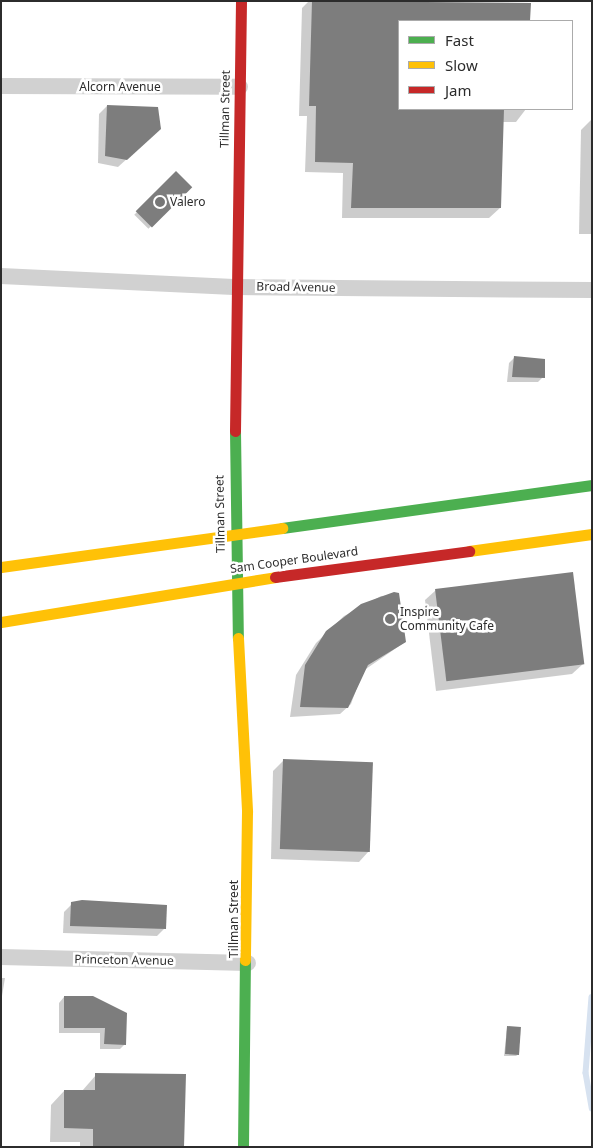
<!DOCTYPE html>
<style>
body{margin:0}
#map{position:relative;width:593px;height:1148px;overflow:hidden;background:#fff;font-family:"Noto Sans",sans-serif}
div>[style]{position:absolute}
.shadow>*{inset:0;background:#0003;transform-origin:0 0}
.stream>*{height:5.5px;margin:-2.75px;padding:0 2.75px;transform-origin:2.75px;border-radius:2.75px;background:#d7e2f0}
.building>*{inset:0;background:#7d7d7d;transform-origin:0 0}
.street>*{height:16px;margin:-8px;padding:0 8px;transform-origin:8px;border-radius:8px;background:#d1d1d1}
.fast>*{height:11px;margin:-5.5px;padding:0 5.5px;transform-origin:5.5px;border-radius:5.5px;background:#4caf50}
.slow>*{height:11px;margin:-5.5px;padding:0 5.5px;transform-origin:5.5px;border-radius:5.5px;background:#ffc107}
.jam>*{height:11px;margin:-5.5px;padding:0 5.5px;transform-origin:5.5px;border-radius:5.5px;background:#c62828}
.dots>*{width:14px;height:14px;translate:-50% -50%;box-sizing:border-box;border:2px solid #fff;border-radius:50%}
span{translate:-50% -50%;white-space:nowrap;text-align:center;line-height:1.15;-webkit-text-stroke:5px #fff;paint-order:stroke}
.street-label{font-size:12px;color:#2c2c2c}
.poi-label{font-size:12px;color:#2c2c2c}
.left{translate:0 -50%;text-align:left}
.frame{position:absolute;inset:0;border:2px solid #2c2c2c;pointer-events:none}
.legend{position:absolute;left:398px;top:20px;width:175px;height:90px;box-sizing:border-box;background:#fff;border:1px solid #ababab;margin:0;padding:6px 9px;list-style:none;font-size:15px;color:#2c2c2c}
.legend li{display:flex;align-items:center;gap:10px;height:25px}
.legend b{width:25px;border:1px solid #ababab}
</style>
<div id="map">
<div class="shadow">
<i style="clip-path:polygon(309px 1px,530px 5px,529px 21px,399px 21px,399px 109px,526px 109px,516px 122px,502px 122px,500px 208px,489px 218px,342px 218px,343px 173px,305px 172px,307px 116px,299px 116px,302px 8px)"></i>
<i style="clip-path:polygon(107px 106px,151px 137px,118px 167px,98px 163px,99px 114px)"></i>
<i style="clip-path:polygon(592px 119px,592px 234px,579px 234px,581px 130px)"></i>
<i style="left:176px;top:173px;width:20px;height:59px;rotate:45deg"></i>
<i style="clip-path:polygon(515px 357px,543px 377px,538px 382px,507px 382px,509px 363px)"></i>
<i style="clip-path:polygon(436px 590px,583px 664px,572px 674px,436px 691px,425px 600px)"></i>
<i style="clip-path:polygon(398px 595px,405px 642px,363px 671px,351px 704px,340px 714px,290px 717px,296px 675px,316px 643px,344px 616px,381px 596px)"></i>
<i style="clip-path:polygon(284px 760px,369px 851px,359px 862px,271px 859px,273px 771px)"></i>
<i style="clip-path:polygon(72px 904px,165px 928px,157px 936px,63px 933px,64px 912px)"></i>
<i style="clip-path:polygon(1px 978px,5px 978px,1px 1002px)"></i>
<i style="clip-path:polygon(64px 997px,93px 997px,125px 1044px,120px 1049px,100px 1049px,100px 1033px,59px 1033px,59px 1003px)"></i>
<i style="clip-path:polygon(507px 1028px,519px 1054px,516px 1056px,504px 1056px)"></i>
<i style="clip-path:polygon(96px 1075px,182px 1147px,80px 1147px,80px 1142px,50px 1142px,51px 1105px,64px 1091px,82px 1091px)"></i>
</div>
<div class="stream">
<i style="left:592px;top:997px;width:76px;rotate:94.5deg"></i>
<i style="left:586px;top:1073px;width:36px;rotate:80deg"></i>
</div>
<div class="building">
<i style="clip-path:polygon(312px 1px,531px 3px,530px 21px,399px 21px,399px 109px,504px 109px,501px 208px,351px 208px,353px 163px,315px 162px,316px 106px,309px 106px)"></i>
<i style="clip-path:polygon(107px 105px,158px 107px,161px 129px,127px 160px,105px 156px)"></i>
<i style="left:176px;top:171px;width:23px;height:57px;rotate:45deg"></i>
<i style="clip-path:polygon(514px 356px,545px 359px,545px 378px,512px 377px)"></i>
<i style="left:573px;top:572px;width:93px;height:139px;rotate:83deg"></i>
<i style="clip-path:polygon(394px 592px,399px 593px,406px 642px,368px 665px,348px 708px,300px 707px,305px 665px,326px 631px,361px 604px)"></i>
<i style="left:283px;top:759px;width:90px;height:90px;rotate:2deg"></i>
<i style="clip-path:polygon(82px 900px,167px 905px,166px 929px,70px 926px,71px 902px)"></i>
<i style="clip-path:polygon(64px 996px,93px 996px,127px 1013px,126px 1045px,104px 1044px,105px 1028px,64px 1028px)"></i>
<i style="left:507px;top:1026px;width:14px;height:28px;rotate:4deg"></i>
<i style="clip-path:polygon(95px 1073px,186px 1074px,184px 1147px,93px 1147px,93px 1129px,64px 1128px,64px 1090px,95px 1090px)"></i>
</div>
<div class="street">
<i style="left:1px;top:86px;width:239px;rotate:0.2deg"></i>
<i style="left:1px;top:276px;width:233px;rotate:2.7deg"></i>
<i style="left:234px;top:287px;width:358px;rotate:0.5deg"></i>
<i style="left:1px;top:957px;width:247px;rotate:1.4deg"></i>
</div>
<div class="fast">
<i style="left:235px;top:431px;width:207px;rotate:89.2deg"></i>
<i style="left:282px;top:528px;width:313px;rotate:-7.9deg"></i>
<i style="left:243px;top:1147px;width:187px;rotate:-89.4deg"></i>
</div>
<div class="slow">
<i style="left:469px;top:551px;width:124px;rotate:-7.9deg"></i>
<i style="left:1px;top:567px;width:284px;rotate:-7.9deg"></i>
<i style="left:1px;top:622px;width:278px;rotate:-9.3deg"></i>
<i style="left:238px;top:638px;width:174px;rotate:87deg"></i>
<i style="left:247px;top:812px;width:148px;rotate:90.8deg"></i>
</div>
<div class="jam">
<i style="left:235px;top:431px;width:430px;rotate:-89.2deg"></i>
<i style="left:275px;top:577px;width:196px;rotate:-7.6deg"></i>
</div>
<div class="dots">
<i style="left:160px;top:202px;background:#767676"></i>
<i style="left:390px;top:619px;background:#767676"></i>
</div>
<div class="street-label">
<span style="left:120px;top:87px">Alcorn Avenue</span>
<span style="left:225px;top:109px;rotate:-89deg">Tillman Street</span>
<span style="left:296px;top:287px;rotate:1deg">Broad Avenue</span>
<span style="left:220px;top:514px;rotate:-91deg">Tillman Street</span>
<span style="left:294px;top:560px;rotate:-8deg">Sam Cooper Boulevard</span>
<span style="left:234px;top:919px;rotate:-90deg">Tillman Street</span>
<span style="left:124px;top:960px;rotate:1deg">Princeton Avenue</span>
</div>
<div class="poi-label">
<span class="left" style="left:170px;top:202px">Valero</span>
<span class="left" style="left:400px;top:619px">Inspire<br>Community Cafe</span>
</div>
<div class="frame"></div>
<ul class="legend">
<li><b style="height:6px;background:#4caf50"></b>Fast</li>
<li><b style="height:6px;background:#ffc107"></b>Slow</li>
<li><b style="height:6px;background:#c62828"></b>Jam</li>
</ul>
</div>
